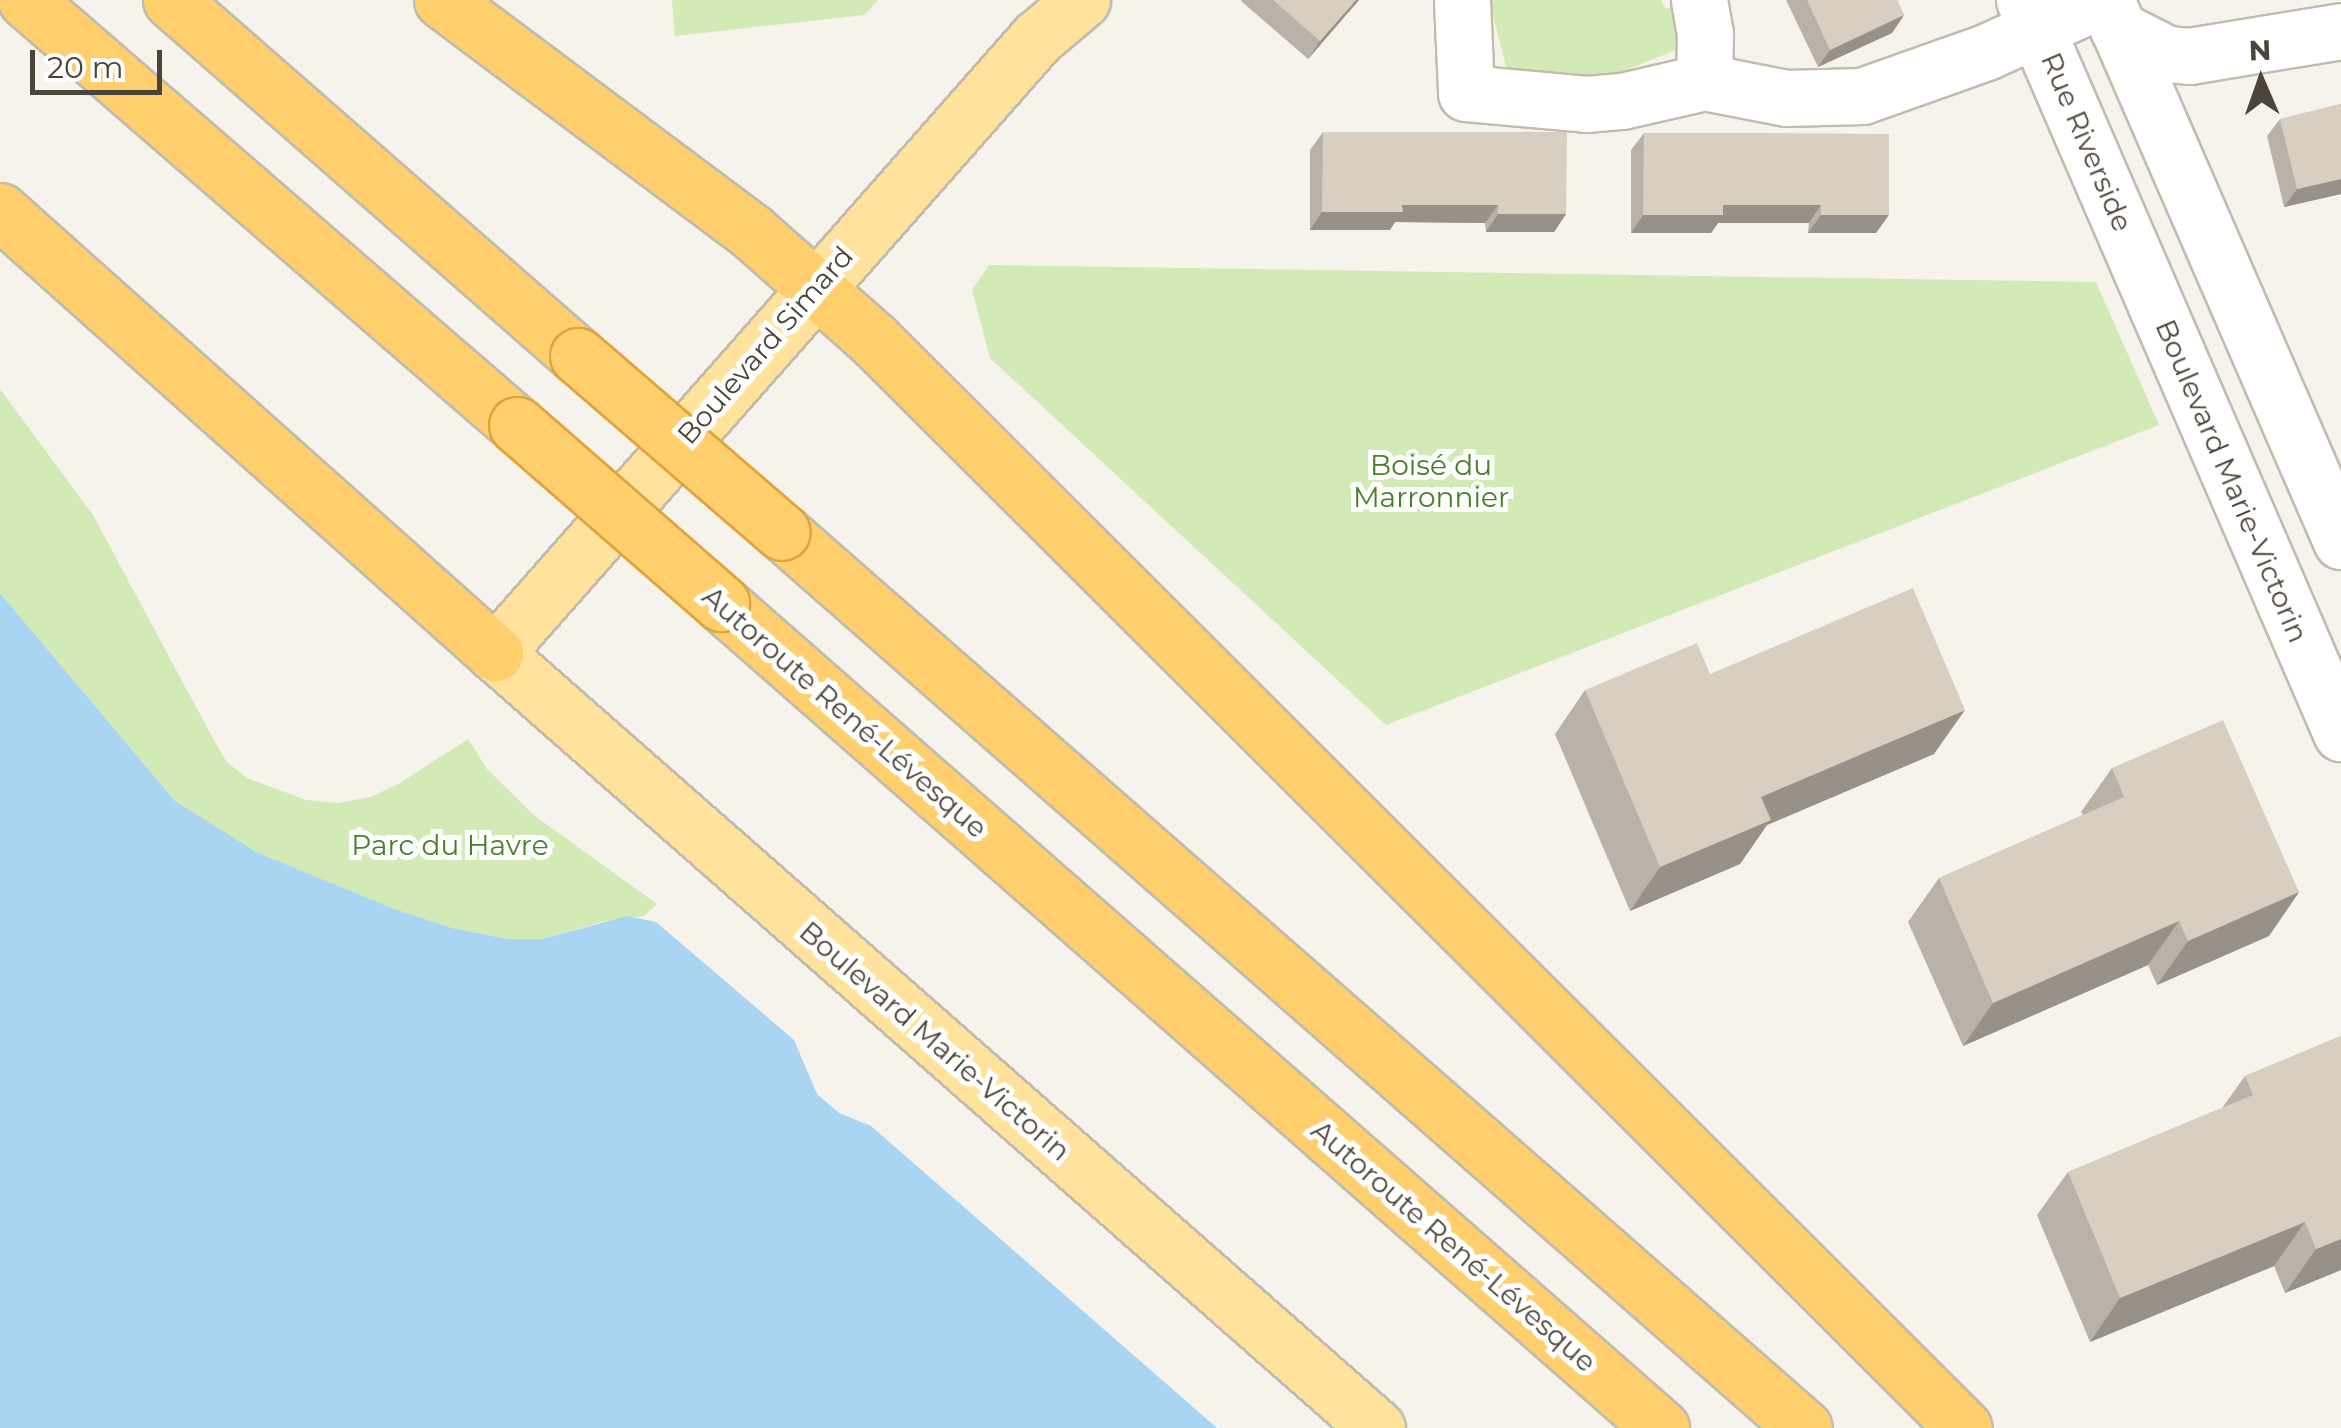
<!DOCTYPE html>
<meta charset="utf-8">
<style>
body{margin:0}
#map{position:relative;width:2341px;height:1428px;overflow:hidden;background:#f6f3ec;font-family:Montserrat,sans-serif}
div>[style]{position:absolute}
.green>*{inset:0;background:#d2eab5}
.water>*{inset:0;background:#a9d4f2}
.roads{filter:drop-shadow(2px 0 #c2bbae) drop-shadow(-2px 0 #c2bbae) drop-shadow(0 2px #c2bbae) drop-shadow(0 -2px #c2bbae)}
.minor>*{height:55px;margin:-27.5px;padding:0 27.5px;transform-origin:27.5px;border-radius:27.5px;background:#fff}
.major>*{height:55px;margin:-27.5px;padding:0 27.5px;transform-origin:27.5px;border-radius:27.5px;background:#ffe39c}
.highway>*{height:55px;margin:-27.5px;padding:0 27.5px;transform-origin:27.5px;border-radius:27.5px;background:#ffcf6e}
.bridges{filter:drop-shadow(2px 0 #e0a43c) drop-shadow(-2px 0 #e0a43c) drop-shadow(0 2px #e0a43c) drop-shadow(0 -2px #e0a43c)}
.highway-bridge>*{height:55px;margin:-27.5px;padding:0 27.5px;transform-origin:27.5px;border-radius:27.5px;background:#ffcf6e}
.wall>*{inset:0;background:#bab2a6}
.shaded-wall>*{inset:0;background:#979187}
.building>*{inset:0;background:#d8cfc1}
span{translate:-50% -50%;white-space:nowrap;text-align:center;line-height:1.15;-webkit-text-stroke:10px #fff;paint-order:stroke}
.street-label{font-size:28px;color:#4b4439}
.park-label{font-size:28px;color:#4a7f2a}
.north{position:absolute;left:2211px;top:30px;width:100px;height:100px;-webkit-text-stroke:8px #fff;paint-order:stroke;rotate:358deg;font-size:28px;font-weight:700;line-height:40px;text-align:center;color:#4b4439}
.north::after{content:'';display:block;margin:auto;width:35px;height:45px;background:#4b4439;clip-path:polygon(50% 0,100% 100%,50% 72%,0 100%)}
.scale{position:absolute;left:30px;top:50px;width:132px;height:45px;box-sizing:border-box;border:5px solid #4b4439;border-top:0;padding-left:12px;font-size:30px;line-height:35px;white-space:nowrap;color:#4b4439;-webkit-text-stroke:8px #fff;paint-order:stroke}
</style>
<div id="map">
<div class="green">
<i style="clip-path:polygon(672px 0,877px 0,877px 2px,864px 15px,675px 36px)"></i>
<i style="clip-path:polygon(1489px 0,1661px 0,1666px 9px,1677px 5px,1681px 38px,1676px 50px,1606px 78px,1508px 74px)"></i>
<i style="clip-path:polygon(989px 265px,2096px 282px,2159px 425px,1386px 725px,990px 358px,972px 290px)"></i>
<i style="clip-path:polygon(0 389px,93px 515px,216px 744px,227px 762px,247px 778px,306px 800px,338px 803px,371px 797px,400px 783px,468px 739px,487px 769px,535px 816px,657px 904px,644px 916px,605px 921px,543px 939px,507px 939px,452px 928px,392px 908px,256px 852px,199px 820px,175px 801px,0 593px)"></i>
</div>
<div class="water">
<i style="clip-path:polygon(0 593px,175px 801px,256px 852px,392px 908px,452px 928px,507px 939px,543px 939px,627px 916px,656px 922px,794px 1040px,817px 1094px,839px 1113px,871px 1126px,1217px 1428px,0 1428px)"></i>
</div>
<div class="roads">
<div class="minor">
<i style="left:1462px;top:0;width:93px;rotate:87.5deg"></i>
<i style="left:1466px;top:93px;width:121px;rotate:5.2deg"></i>
<i style="left:1586px;top:104px;width:36px;rotate:-5deg"></i>
<i style="left:1622px;top:101px;width:84px;rotate:-13deg"></i>
<i style="left:1704px;top:82px;width:84px;rotate:11deg"></i>
<i style="left:1786px;top:98px;width:76px;rotate:-1.5deg"></i>
<i style="left:1862px;top:96px;width:132px;rotate:-19.5deg"></i>
<i style="left:1986px;top:52px;width:125px;rotate:-24.5deg"></i>
<i style="left:1699px;top:0;width:34px;rotate:80deg"></i>
<i style="left:1705px;top:33px;width:49px;rotate:91.2deg"></i>
<i style="left:2024px;top:0;width:799px;rotate:66.61deg"></i>
<i style="left:2106px;top:0;width:590px;rotate:66.52deg"></i>
<i style="left:2118px;top:29px;width:55px;rotate:27deg"></i>
<i style="left:2167px;top:54px;width:22px;rotate:5deg"></i>
<i style="left:2189px;top:56px;width:154px;rotate:-9.3deg"></i>
</div>
<div class="major">
<i style="left:1082px;top:0;width:59px;rotate:139.8deg"></i>
<i style="left:1037px;top:38px;width:820px;rotate:131.39deg"></i>
<i style="left:495px;top:653px;width:1174px;rotate:41.31deg"></i>
</div>
<div class="highway">
<i style="left:26px;top:0;width:649px;rotate:40.88deg"></i>
<i style="left:171px;top:0;width:541px;rotate:41.18deg"></i>
<i style="left:442px;top:0;width:387px;rotate:36.8deg"></i>
<i style="left:752px;top:232px;width:162px;rotate:41.5deg"></i>
<i style="left:873px;top:339px;width:1541px;rotate:44.95deg"></i>
<i style="left:0;top:211px;width:664px;rotate:41.76deg"></i>
<i style="left:782px;top:532px;width:1359px;rotate:41.24deg"></i>
<i style="left:721px;top:603px;width:1251px;rotate:41.27deg"></i>
</div>
</div>
<div class="bridges">
<div class="highway-bridge">
<i style="left:578px;top:356px;width:269px;rotate:40.8deg"></i>
<i style="left:517px;top:425px;width:271px;rotate:41.1deg"></i>
</div>
</div>
<div class="wall">
<i style="clip-path:polygon(1242px 0,1359px 0,1308px 59px,1241px 1px)"></i>
<i style="clip-path:polygon(1786px 0,1897px 0,1904px 15px,1892px 33px,1818px 67px)"></i>
<i style="clip-path:polygon(2341px 104px,2341px 194px,2284px 207px,2267px 136px,2280px 119px)"></i>
<i style="clip-path:polygon(1323px 132px,1566px 214px,1554px 232px,1486px 232px,1485px 223px,1395px 222px,1390px 230px,1310px 230px,1310px 150px)"></i>
<i style="clip-path:polygon(1644px 133px,1889px 134px,1876px 233px,1808px 233px,1809px 223px,1718px 223px,1711px 233px,1631px 233px,1631px 150px)"></i>
<i style="clip-path:polygon(1710px 674px,1934px 754px,1767px 825px,1740px 864px,1630px 911px,1555px 734px,1585px 690px)"></i>
<i style="clip-path:polygon(2112px 768px,2299px 892px,2269px 936px,2157px 985px,2148px 965px,1963px 1046px,1908px 922px,1939px 878px,2083px 815px,2081px 812px)"></i>
<i style="clip-path:polygon(2341px 1036px,2341px 1270px,2285px 1293px,2274px 1266px,2090px 1342px,2037px 1215px,2068px 1172px,2222px 1108px,2245px 1076px)"></i>
</div>
<div class="shaded-wall">
<i style="clip-path:polygon(1356px 0,1359px 0,1308px 59px,1320px 41px)"></i>
<i style="clip-path:polygon(1904px 15px,1892px 33px,1818px 67px,1830px 50px)"></i>
<i style="clip-path:polygon(2341px 179px,2341px 194px,2284px 207px,2297px 189px)"></i>
<i style="clip-path:polygon(1402px 205px,1498px 205px,1485px 223px,1395px 222px,1390px 230px,1310px 230px,1322px 212px)"></i>
<i style="clip-path:polygon(1723px 205px,1821px 205px,1809px 223px,1718px 223px,1711px 233px,1631px 233px,1643px 215px)"></i>
<i style="clip-path:polygon(1498px 214px,1566px 214px,1554px 232px,1486px 232px)"></i>
<i style="clip-path:polygon(1821px 215px,1889px 215px,1876px 233px,1808px 233px)"></i>
<i style="clip-path:polygon(1965px 710px,1934px 754px,1767px 825px,1740px 864px,1630px 911px,1660px 867px,1761px 797px)"></i>
<i style="clip-path:polygon(2299px 892px,2269px 936px,2157px 985px,2188px 941px)"></i>
<i style="clip-path:polygon(2179px 921px,2148px 965px,1963px 1046px,1993px 1003px)"></i>
<i style="clip-path:polygon(2305px 1222px,2274px 1266px,2090px 1342px,2120px 1298px)"></i>
<i style="clip-path:polygon(2341px 1239px,2341px 1270px,2285px 1293px,2316px 1249px)"></i>
</div>
<div class="building">
<i style="clip-path:polygon(1273px 0,1356px 0,1320px 41px)"></i>
<i style="clip-path:polygon(1807px 0,1897px 0,1904px 15px,1830px 50px)"></i>
<i style="clip-path:polygon(2341px 104px,2341px 179px,2297px 189px,2280px 119px)"></i>
<i style="clip-path:polygon(1323px 132px,1567px 132px,1566px 214px,1498px 214px,1498px 205px,1402px 205px,1403px 212px,1322px 212px)"></i>
<i style="clip-path:polygon(1644px 133px,1889px 134px,1889px 215px,1821px 215px,1821px 205px,1723px 205px,1723px 215px,1643px 215px)"></i>
<i style="clip-path:polygon(1913px 588px,1965px 710px,1761px 797px,1771px 820px,1660px 867px,1585px 690px,1697px 643px,1710px 674px)"></i>
<i style="clip-path:polygon(2223px 720px,2299px 892px,2188px 941px,2179px 921px,1993px 1003px,1939px 878px,2124px 797px,2112px 768px)"></i>
<i style="clip-path:polygon(2341px 1036px,2341px 1239px,2316px 1249px,2305px 1222px,2120px 1298px,2068px 1172px,2253px 1095px,2245px 1076px)"></i>
</div>
<div class="street-label">
<span style="left:2087px;top:142px;rotate:67deg">Rue Riverside</span>
<span style="left:765px;top:345px;rotate:-49deg">Boulevard Simard</span>
<span style="left:2232px;top:481px;rotate:67deg">Boulevard Marie-Victorin</span>
<span style="left:845px;top:712px;rotate:41deg">Autoroute René-Lévesque</span>
<span style="left:935px;top:1041px;rotate:41deg">Boulevard Marie-Victorin</span>
<span style="left:1454px;top:1246px;rotate:41deg">Autoroute René-Lévesque</span>
</div>
<div class="park-label">
<span style="left:1431px;top:481px">Boisé du<br>Marronnier</span>
<span style="left:450px;top:845px">Parc du Havre</span>
</div>
<div class="north">N</div>
<div class="scale">20 m</div>
</div>
